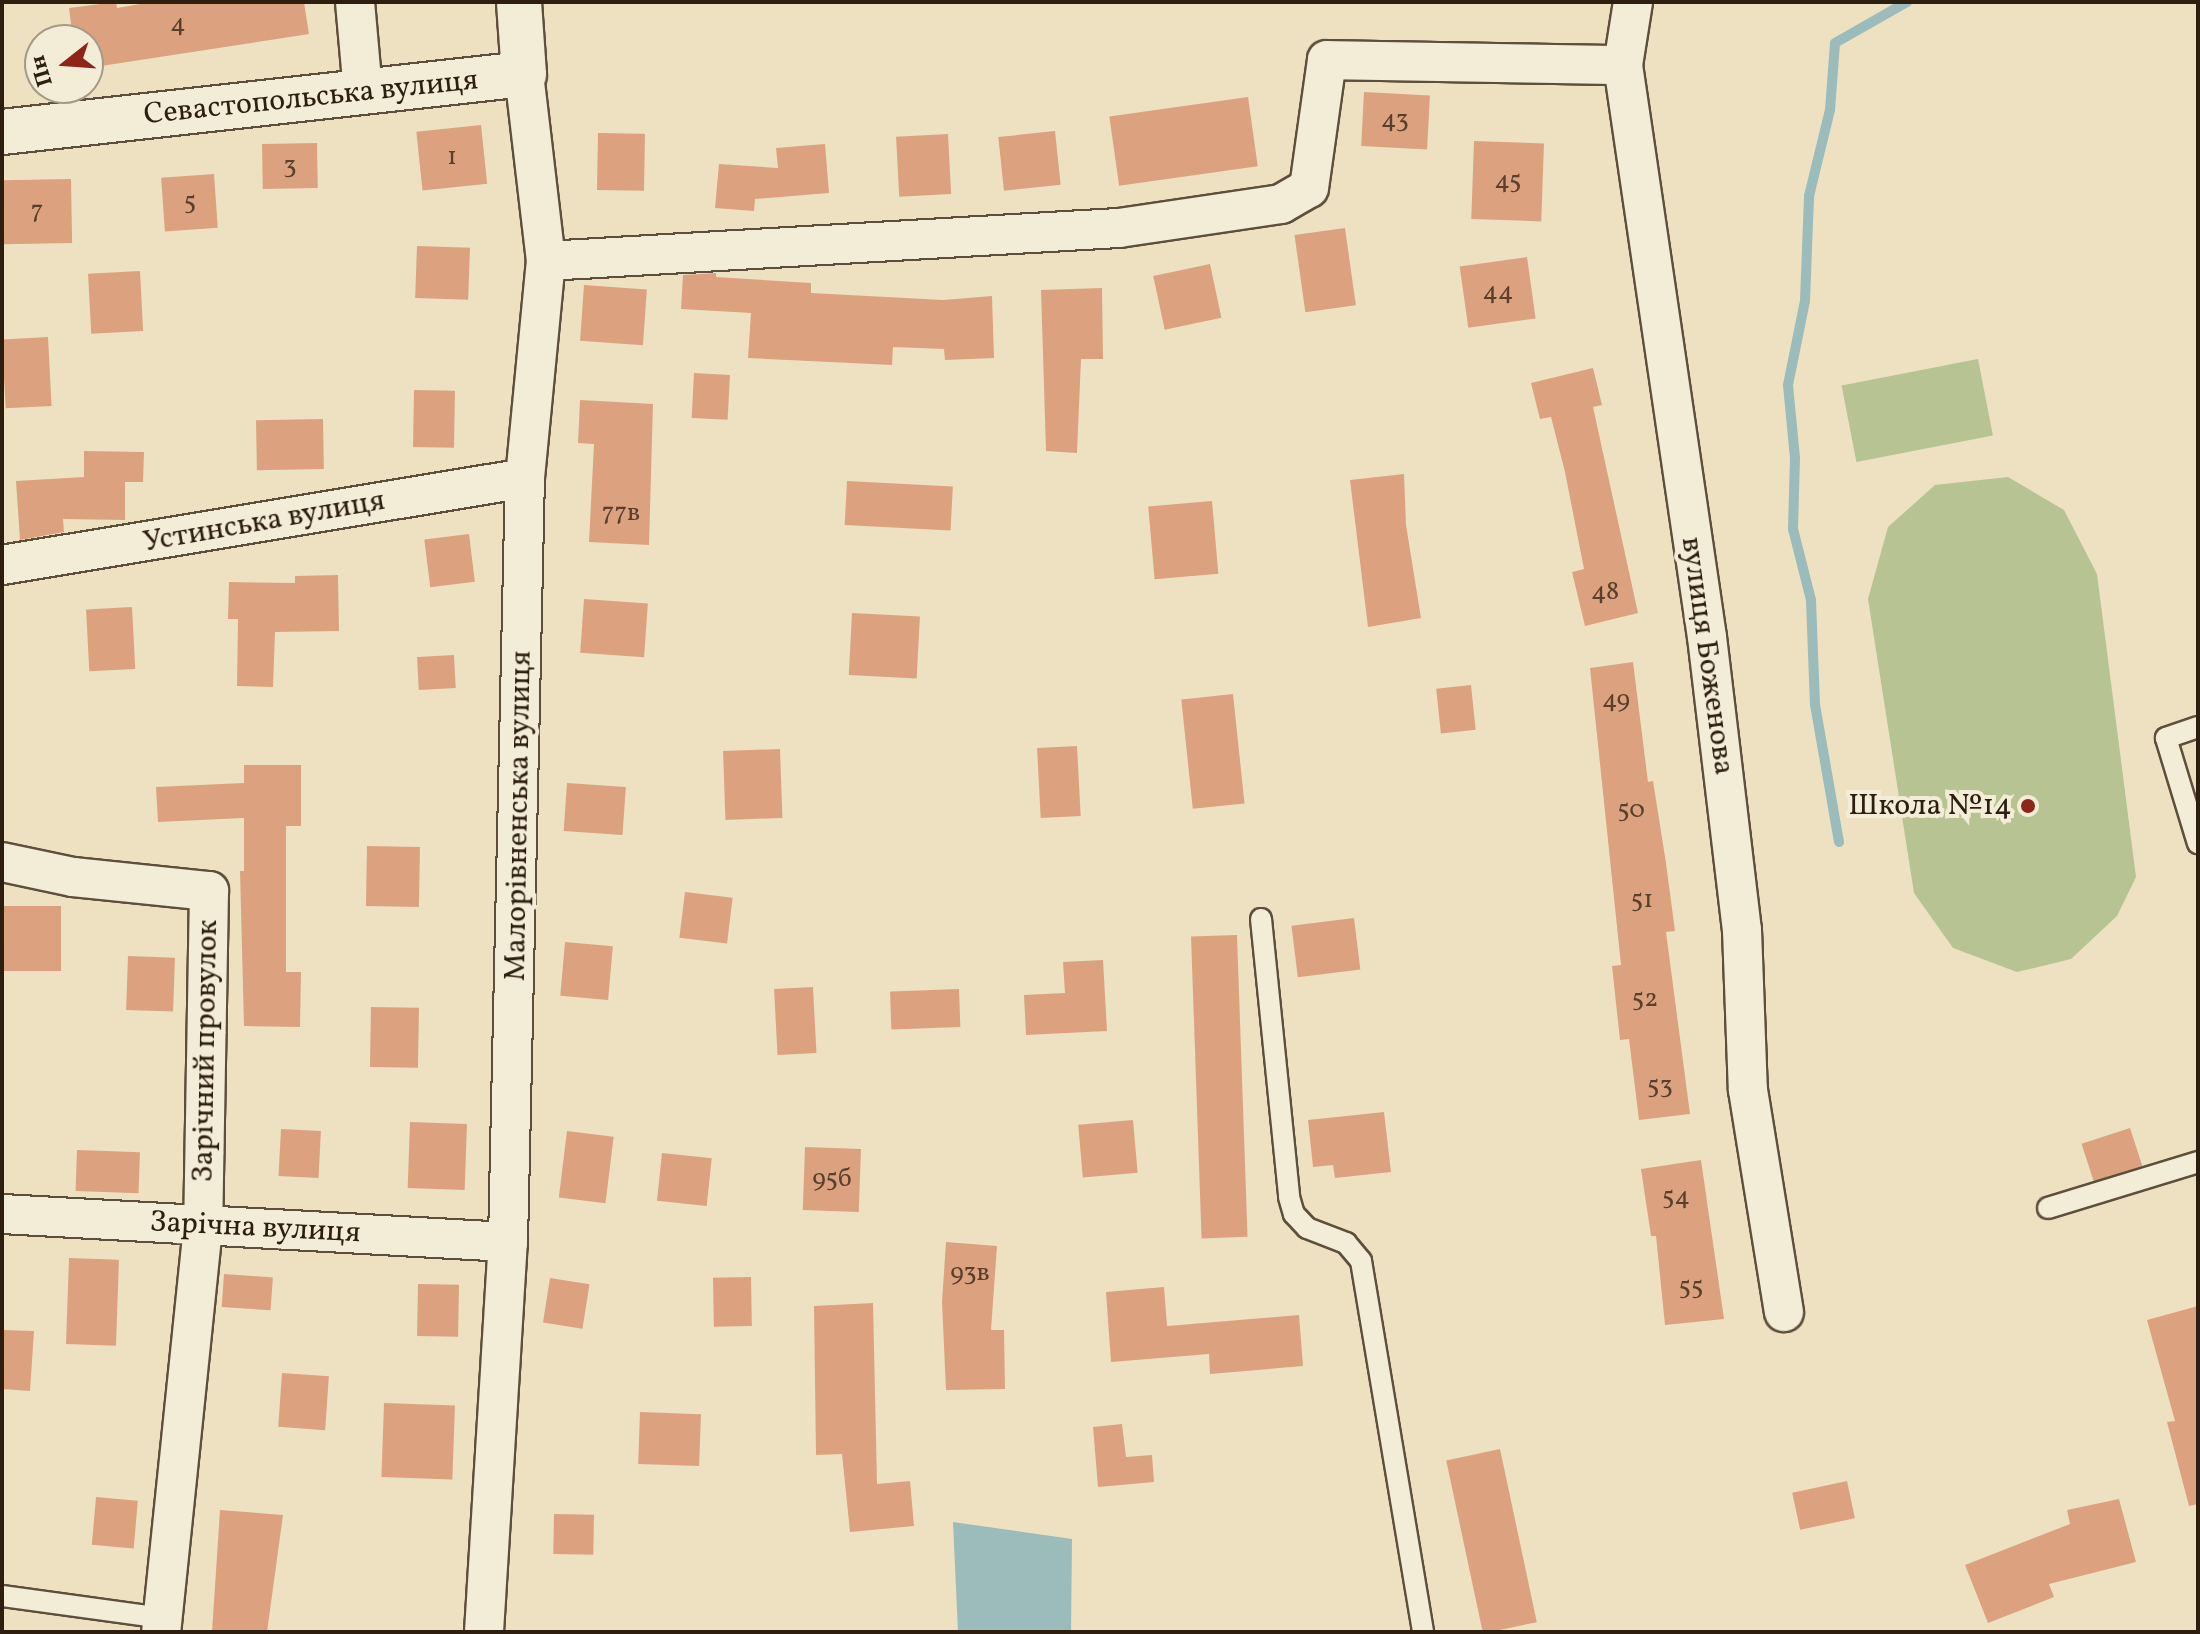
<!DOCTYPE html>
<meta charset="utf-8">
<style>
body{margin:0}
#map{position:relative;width:2200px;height:1634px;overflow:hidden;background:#ede1c2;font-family:Vollkorn,serif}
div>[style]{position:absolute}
.green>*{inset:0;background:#b8c393;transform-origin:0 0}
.water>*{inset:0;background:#9cbbbb}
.stream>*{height:10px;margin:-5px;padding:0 5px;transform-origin:5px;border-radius:5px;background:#9cbbbb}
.building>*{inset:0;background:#dca27f;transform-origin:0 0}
.roads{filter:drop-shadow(2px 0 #5d4f3c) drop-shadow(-2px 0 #5d4f3c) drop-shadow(0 2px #5d4f3c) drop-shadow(0 -2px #5d4f3c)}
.service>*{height:20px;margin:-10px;padding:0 10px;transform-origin:10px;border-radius:10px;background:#f3ecd7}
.minor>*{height:38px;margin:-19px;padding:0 19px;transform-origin:19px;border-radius:19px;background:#f3ecd7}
.tertiary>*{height:44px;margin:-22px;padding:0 22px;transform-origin:22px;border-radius:22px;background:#f3ecd7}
.dots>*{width:22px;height:22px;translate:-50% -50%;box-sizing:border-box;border:4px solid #f3ecd7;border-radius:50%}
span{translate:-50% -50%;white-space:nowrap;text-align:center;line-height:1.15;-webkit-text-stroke:8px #f3ecd7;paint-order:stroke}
.number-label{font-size:26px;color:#593f2c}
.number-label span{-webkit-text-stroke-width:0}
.street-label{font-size:30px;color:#2d1e10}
.poi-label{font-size:30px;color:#2d1e10}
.right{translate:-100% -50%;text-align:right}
.frame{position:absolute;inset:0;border:4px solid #2d1e10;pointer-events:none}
.north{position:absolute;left:24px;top:24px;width:80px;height:80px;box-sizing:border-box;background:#f3ecd7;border:2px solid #a49a87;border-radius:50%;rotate:253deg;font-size:22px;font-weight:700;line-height:32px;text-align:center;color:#2d1e10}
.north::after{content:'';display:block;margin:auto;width:28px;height:36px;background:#8f2418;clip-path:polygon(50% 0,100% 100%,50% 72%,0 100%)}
</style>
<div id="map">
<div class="green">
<i style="left:1978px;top:359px;width:78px;height:139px;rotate:79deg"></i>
<i style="clip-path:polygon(2008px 477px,2064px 510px,2097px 574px,2136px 877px,2117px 916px,2071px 959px,2017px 972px,1953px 948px,1914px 893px,1868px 599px,1888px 527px,1935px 485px)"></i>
</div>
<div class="water">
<i style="clip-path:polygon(953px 1522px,1072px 1539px,1071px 1632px,958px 1632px)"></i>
</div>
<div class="stream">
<i style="left:1839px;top:842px;width:139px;rotate:-99.9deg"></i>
<i style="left:1815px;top:705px;width:105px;rotate:-92.2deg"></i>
<i style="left:1811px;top:600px;width:73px;rotate:-104.2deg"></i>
<i style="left:1793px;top:529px;width:71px;rotate:-88.4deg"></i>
<i style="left:1795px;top:458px;width:73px;rotate:-95.5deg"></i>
<i style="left:1788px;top:385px;width:86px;rotate:-78.6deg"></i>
<i style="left:1805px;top:301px;width:105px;rotate:-87.8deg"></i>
<i style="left:1809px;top:196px;width:89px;rotate:-76.3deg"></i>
<i style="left:1830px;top:110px;width:67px;rotate:-85.7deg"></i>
<i style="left:1835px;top:43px;width:83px;rotate:-29.7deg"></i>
</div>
<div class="building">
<i style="clip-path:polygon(116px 2px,117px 8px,152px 2px,304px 2px,309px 34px,88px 68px,88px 40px,73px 40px,69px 8px)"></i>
<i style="left:1364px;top:92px;width:66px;height:54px;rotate:3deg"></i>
<i style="left:1248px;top:97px;width:70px;height:140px;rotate:82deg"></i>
<i style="left:481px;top:125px;width:59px;height:65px;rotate:84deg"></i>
<i style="left:1055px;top:131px;width:54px;height:57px;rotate:84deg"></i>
<i style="left:598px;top:133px;width:47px;height:57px;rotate:1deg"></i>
<i style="left:948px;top:134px;width:60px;height:52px;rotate:87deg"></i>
<i style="left:1474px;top:141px;width:70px;height:78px;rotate:2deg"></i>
<i style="left:317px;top:143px;width:45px;height:55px;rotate:89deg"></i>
<i style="clip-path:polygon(825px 144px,829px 193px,755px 199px,754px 211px,715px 208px,719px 164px,778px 168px,776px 148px)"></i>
<i style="left:214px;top:174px;width:54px;height:53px;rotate:86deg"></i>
<i style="left:71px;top:179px;width:64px;height:69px;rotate:89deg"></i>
<i style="left:1345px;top:228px;width:78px;height:51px;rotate:82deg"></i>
<i style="left:417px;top:246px;width:53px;height:52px;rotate:2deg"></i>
<i style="left:1527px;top:257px;width:62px;height:68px;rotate:82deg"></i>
<i style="left:1210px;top:264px;width:55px;height:58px;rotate:78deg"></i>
<i style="left:140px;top:271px;width:60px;height:52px;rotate:87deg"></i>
<i style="clip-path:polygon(716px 273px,716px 277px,811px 283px,811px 293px,943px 300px,992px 296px,994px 358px,945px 360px,944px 349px,893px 347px,892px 365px,748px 358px,751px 313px,681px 309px,683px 275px)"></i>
<i style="left:584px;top:285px;width:63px;height:56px;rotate:4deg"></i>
<i style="clip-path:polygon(1102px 288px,1103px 359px,1081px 359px,1077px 453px,1046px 451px,1041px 290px)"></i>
<i style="left:48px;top:337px;width:69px;height:46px;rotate:87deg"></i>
<i style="clip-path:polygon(1593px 368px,1602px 405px,1593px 407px,1638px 613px,1585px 626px,1572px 572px,1584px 569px,1565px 472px,1551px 417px,1540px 419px,1531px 383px)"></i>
<i style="left:694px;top:373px;width:36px;height:45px;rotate:3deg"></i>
<i style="left:414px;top:390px;width:41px;height:57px;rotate:1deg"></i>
<i style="clip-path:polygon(580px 400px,653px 404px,649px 545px,589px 542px,594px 444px,578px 443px)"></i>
<i style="left:323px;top:419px;width:50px;height:67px;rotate:89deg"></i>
<i style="clip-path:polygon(84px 451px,144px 452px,143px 482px,125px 482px,125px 520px,63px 519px,64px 532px,20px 540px,16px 481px,84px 477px)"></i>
<i style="clip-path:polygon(1404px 474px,1406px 525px,1421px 618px,1368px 627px,1350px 480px)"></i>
<i style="left:847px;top:481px;width:106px;height:44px;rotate:3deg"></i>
<i style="left:1212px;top:501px;width:73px;height:64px;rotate:85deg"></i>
<i style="left:469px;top:534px;width:48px;height:45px;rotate:83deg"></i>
<i style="clip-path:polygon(338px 575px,339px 631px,275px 632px,273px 687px,237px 686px,238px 619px,228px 619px,229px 582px,295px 583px,295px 576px)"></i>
<i style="left:584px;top:599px;width:64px;height:54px;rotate:4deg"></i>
<i style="left:132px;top:607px;width:62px;height:46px;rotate:87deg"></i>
<i style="left:852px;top:613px;width:68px;height:62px;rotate:3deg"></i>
<i style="left:454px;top:655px;width:33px;height:37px;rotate:87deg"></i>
<i style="clip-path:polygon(1633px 662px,1648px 782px,1653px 781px,1666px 863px,1675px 931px,1666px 932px,1690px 1114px,1639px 1120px,1629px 1039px,1620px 1040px,1612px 966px,1621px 965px,1590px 668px)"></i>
<i style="left:1471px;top:685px;width:45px;height:35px;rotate:84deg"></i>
<i style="left:1233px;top:694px;width:110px;height:52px;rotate:84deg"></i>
<i style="left:1077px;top:746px;width:70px;height:40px;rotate:87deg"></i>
<i style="left:780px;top:749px;width:69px;height:57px;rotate:88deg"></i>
<i style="clip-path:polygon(244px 765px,301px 765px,301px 826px,286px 826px,286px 972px,301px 972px,300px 1027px,244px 1026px,240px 871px,244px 871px,244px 818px,158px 822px,156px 787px,244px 783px)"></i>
<i style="left:567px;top:783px;width:59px;height:48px;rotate:4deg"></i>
<i style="left:367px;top:846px;width:53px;height:60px;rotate:1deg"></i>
<i style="left:685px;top:892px;width:48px;height:46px;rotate:7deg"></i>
<i style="left:2px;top:906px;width:59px;height:65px"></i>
<i style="left:1354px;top:918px;width:52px;height:63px;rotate:83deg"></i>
<i style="left:1237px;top:935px;width:302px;height:46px;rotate:88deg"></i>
<i style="left:565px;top:942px;width:48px;height:54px;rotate:5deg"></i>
<i style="left:128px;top:956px;width:47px;height:54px;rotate:2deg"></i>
<i style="clip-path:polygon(1103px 960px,1107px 1031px,1026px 1035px,1024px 995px,1065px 993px,1063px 962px)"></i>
<i style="left:813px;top:987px;width:66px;height:39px;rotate:87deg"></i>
<i style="left:959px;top:989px;width:38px;height:69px;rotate:88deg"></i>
<i style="left:371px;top:1007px;width:48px;height:60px;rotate:1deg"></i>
<i style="clip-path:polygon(1384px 1112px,1391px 1172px,1335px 1178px,1333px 1165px,1313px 1167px,1308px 1120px)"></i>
<i style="left:1133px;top:1120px;width:53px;height:55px;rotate:85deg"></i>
<i style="left:410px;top:1122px;width:57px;height:66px;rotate:2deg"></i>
<i style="left:2130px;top:1128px;width:40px;height:51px;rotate:72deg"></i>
<i style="left:281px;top:1129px;width:40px;height:47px;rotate:3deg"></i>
<i style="left:567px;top:1131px;width:47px;height:67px;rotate:7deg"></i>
<i style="left:805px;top:1147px;width:56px;height:63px;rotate:2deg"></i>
<i style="left:77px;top:1150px;width:63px;height:41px;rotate:2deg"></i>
<i style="left:662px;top:1153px;width:50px;height:48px;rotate:6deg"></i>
<i style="clip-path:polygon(1701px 1160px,1724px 1319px,1665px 1325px,1656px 1236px,1651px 1236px,1641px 1169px)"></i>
<i style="clip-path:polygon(946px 1242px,997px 1246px,991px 1330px,1004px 1330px,1005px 1389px,946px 1390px,942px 1302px)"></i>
<i style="left:69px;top:1258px;width:50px;height:86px;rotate:2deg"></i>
<i style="left:224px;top:1274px;width:49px;height:33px;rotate:4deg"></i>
<i style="left:751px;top:1277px;width:49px;height:38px;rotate:89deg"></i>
<i style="left:550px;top:1278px;width:40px;height:45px;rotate:9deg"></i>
<i style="left:418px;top:1284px;width:41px;height:52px;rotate:1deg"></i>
<i style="clip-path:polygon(1164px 1287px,1167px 1326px,1299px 1315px,1303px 1366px,1210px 1374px,1209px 1354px,1111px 1362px,1106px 1292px)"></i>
<i style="clip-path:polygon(873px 1303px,877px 1484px,910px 1481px,914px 1526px,850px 1532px,842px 1454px,816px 1455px,814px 1306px)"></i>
<i style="clip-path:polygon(2198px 1306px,2198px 1504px,2189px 1506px,2167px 1422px,2175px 1421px,2147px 1320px)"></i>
<i style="clip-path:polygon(2px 1330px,34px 1331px,30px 1391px,2px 1389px)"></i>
<i style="left:282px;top:1373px;width:47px;height:54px;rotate:4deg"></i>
<i style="left:384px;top:1403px;width:71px;height:74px;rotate:2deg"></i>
<i style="left:640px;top:1412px;width:61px;height:52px;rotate:2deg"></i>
<i style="clip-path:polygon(1122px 1424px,1126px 1457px,1152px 1455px,1154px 1482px,1098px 1487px,1093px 1427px)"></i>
<i style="left:1500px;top:1449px;width:177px;height:55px;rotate:78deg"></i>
<i style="left:1847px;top:1481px;width:38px;height:56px;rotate:78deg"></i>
<i style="left:96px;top:1497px;width:42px;height:48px;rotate:5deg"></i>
<i style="clip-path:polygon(2119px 1499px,2136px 1562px,2049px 1584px,2054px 1597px,1988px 1623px,1965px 1565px,2070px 1524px,2067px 1510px)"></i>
<i style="clip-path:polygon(220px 1510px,283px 1515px,267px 1632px,212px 1632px)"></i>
<i style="left:554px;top:1514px;width:40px;height:40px;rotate:1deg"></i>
</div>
<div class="roads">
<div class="service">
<i style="left:2198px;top:727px;width:34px;rotate:161deg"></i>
<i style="left:2166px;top:738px;width:110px;rotate:73.1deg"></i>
<i style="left:1261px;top:919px;width:279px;rotate:84.2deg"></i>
<i style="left:1289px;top:1197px;width:18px;rotate:74deg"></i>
<i style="left:1294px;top:1214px;width:19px;rotate:47deg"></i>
<i style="left:1307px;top:1228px;width:42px;rotate:21deg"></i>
<i style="left:1346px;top:1243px;width:23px;rotate:50deg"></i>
<i style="left:1361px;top:1261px;width:376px;rotate:80.5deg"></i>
<i style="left:2048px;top:1208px;width:157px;rotate:-17deg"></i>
<i style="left:2px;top:1596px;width:162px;rotate:7.8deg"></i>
</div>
<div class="minor">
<i style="left:355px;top:2px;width:90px;rotate:84.9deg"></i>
<i style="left:1633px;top:2px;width:64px;rotate:99deg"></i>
<i style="left:1623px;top:65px;width:578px;rotate:81.65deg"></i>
<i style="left:1707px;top:637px;width:295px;rotate:83.2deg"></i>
<i style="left:1742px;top:930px;width:160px;rotate:87.9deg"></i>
<i style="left:1748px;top:1090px;width:225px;rotate:80.8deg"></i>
<i style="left:546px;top:261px;width:574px;rotate:-3.3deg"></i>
<i style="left:1119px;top:228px;width:164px;rotate:-8.4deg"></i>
<i style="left:1281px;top:204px;width:32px;rotate:-30deg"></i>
<i style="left:1309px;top:188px;width:129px;rotate:-82deg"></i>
<i style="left:1327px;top:60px;width:296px;rotate:1deg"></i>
<i style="left:2px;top:565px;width:530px;rotate:-9.44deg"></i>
<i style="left:2px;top:862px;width:73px;rotate:11.9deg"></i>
<i style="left:73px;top:877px;width:137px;rotate:5.9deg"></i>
<i style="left:209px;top:891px;width:336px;rotate:91deg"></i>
<i style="left:203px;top:1227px;width:407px;rotate:95.9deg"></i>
<i style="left:2px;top:1214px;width:507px;rotate:3.17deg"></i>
<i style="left:484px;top:1632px;width:391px;rotate:-86.5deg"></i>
<i style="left:508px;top:1242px;width:764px;rotate:-88.73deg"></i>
<i style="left:525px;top:478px;width:218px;rotate:-84.5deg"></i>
<i style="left:546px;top:261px;width:188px;rotate:-96.7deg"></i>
</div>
<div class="tertiary">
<i style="left:2px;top:132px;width:525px;rotate:-6.34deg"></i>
<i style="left:524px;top:74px;width:72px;rotate:-94deg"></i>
</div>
</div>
<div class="dots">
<i style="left:2028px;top:806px;background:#8f2418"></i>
</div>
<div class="number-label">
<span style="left:178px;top:25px">4</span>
<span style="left:1395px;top:121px">43</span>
<span style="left:452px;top:158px">1</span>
<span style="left:290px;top:167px">3</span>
<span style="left:1508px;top:182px">45</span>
<span style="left:190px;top:203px">5</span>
<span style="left:37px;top:212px">7</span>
<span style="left:1498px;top:293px">44</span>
<span style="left:621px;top:514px">77в</span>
<span style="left:1605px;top:593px">48</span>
<span style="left:1616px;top:701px">49</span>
<span style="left:1631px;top:811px">50</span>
<span style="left:1642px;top:901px">51</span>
<span style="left:1645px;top:1000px">52</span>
<span style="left:1660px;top:1087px">53</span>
<span style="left:832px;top:1180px">95б</span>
<span style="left:1676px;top:1198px">54</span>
<span style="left:970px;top:1274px">93в</span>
<span style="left:1691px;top:1288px">55</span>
</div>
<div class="street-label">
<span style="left:311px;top:98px;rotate:-6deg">Севастопольська вулиця</span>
<span style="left:264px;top:522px;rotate:-10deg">Устинська вулиця</span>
<span style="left:1707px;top:656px;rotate:82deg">вулиця Боженова</span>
<span style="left:519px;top:816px;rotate:-89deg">Малорівненська вулиця</span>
<span style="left:206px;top:1051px;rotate:-89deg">Зарічний провулок</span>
<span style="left:255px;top:1228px;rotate:3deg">Зарічна вулиця</span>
</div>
<div class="poi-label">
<span class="right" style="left:2012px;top:806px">Школа №14</span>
</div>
<div class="frame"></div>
<div class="north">Пн</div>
</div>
